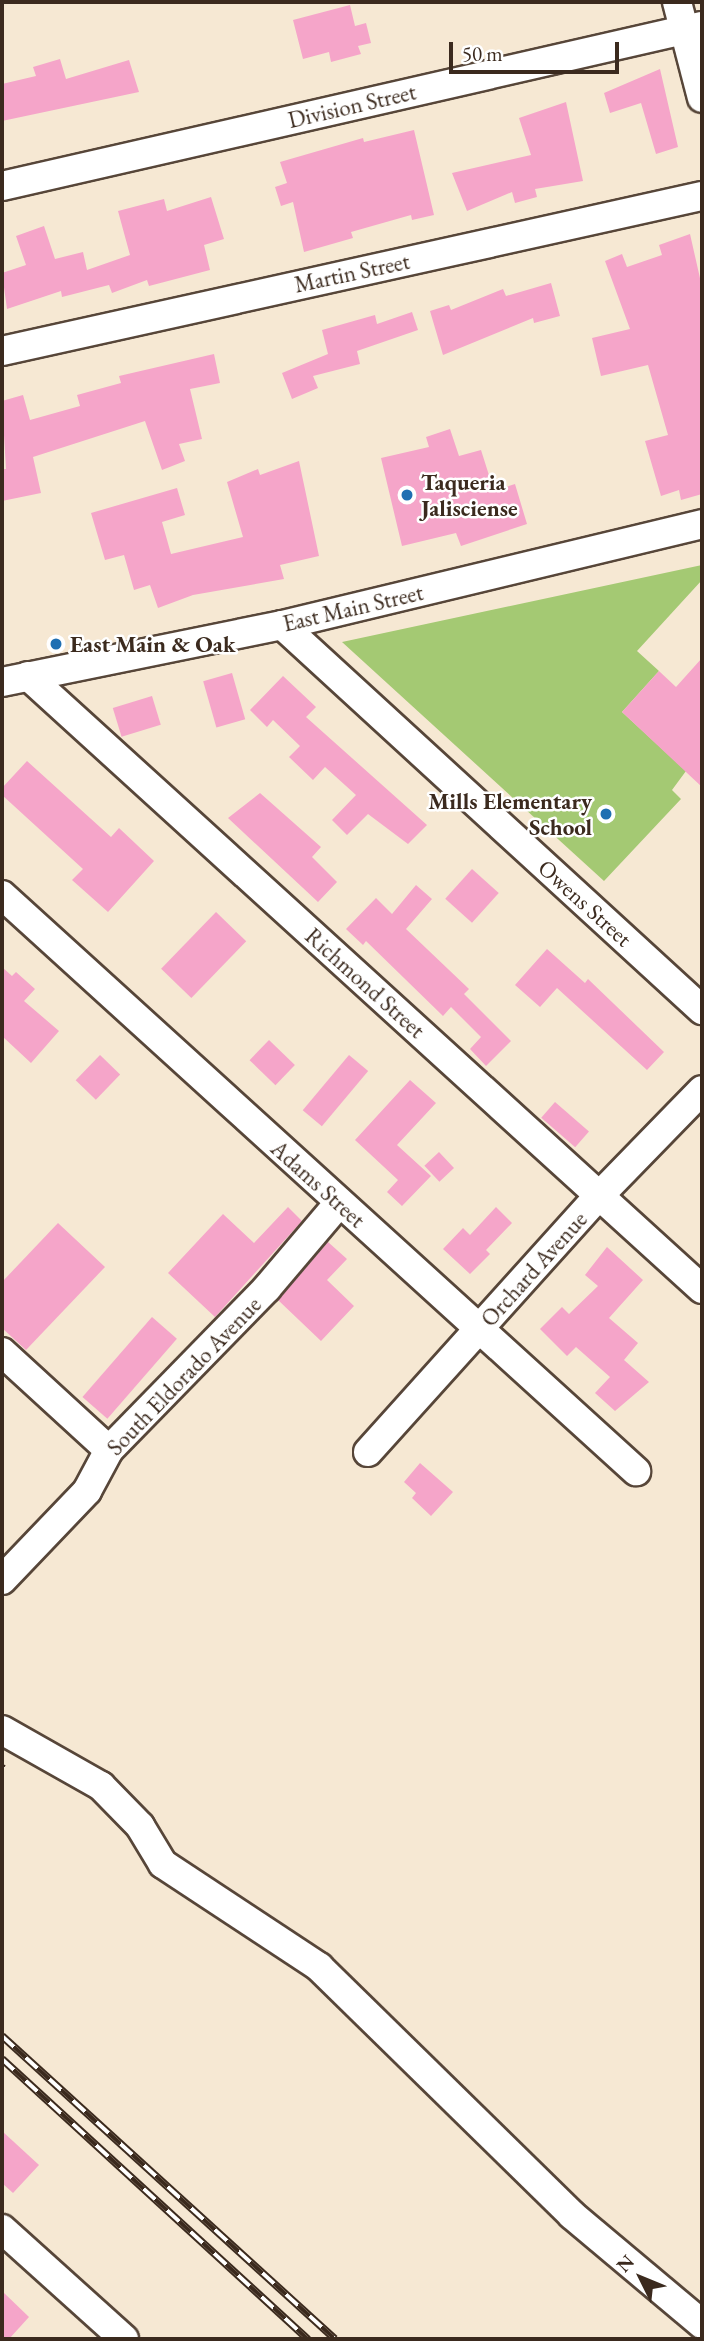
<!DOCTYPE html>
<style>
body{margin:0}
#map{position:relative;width:704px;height:2341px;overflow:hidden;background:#f6e8d3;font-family:"EB Garamond",serif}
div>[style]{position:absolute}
.green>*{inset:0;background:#a4c973}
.building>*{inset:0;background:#f5a5c9;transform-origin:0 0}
.roads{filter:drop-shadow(2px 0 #574639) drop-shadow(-2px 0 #574639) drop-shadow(0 2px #574639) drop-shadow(0 -2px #574639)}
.minor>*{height:28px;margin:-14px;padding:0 14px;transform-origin:14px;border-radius:14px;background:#fff}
.rail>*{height:8px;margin-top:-4px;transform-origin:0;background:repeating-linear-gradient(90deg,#fff 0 16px,#3b2a1e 0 32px);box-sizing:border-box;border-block:2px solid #3b2a1e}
.dots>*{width:19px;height:19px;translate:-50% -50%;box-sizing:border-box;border:4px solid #fff;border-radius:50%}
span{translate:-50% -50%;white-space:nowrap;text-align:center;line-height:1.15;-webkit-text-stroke:5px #fff;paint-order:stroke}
.street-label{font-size:23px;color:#3b2a1e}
.poi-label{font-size:23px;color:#3b2a1e;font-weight:700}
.left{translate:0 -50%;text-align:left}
.right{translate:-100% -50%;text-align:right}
.frame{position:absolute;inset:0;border:4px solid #3b2a1e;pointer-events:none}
.north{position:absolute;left:606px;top:2243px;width:70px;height:70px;-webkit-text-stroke:5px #fff;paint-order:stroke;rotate:313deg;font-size:19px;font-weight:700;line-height:28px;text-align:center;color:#3b2a1e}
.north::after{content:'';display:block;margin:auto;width:24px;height:32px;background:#3b2a1e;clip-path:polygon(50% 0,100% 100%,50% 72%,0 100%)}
.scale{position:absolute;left:449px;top:42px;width:170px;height:32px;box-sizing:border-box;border:4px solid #3b2a1e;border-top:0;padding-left:9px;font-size:21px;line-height:24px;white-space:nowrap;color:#3b2a1e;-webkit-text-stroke:5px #fff;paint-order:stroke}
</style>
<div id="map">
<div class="green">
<i style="clip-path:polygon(702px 565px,702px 580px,637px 651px,659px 671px,622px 712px,686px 771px,672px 790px,681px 799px,604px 881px,342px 642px)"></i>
</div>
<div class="building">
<i style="clip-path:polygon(350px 5px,355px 26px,366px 23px,371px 43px,358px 46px,361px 54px,331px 62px,329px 52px,303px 59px,293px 20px)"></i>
<i style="clip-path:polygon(60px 59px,66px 79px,129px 60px,139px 92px,2px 121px,2px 84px,36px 76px,33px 67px)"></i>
<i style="clip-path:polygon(660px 69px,678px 147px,656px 154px,641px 103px,610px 113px,604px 93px)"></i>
<i style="clip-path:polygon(566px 102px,583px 181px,535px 189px,537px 197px,515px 203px,512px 192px,467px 211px,452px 173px,531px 155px,519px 118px)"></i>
<i style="clip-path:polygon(414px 130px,434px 215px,412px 220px,411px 215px,351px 232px,353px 238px,304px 252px,293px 202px,281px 206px,275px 187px,287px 183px,280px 162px,363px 138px,364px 142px)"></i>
<i style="clip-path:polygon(211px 197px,224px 239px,204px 245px,210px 270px,149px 286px,147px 280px,112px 293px,109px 285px,62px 297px,61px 291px,7px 309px,2px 273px,26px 265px,16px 236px,44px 226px,55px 259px,83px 252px,87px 270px,130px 255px,118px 211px,164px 199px,167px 211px)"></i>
<i style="clip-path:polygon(690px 234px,702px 287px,702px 494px,681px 500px,679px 490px,661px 496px,645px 441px,668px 435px,648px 365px,601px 376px,592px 338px,630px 329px,605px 261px,622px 254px,627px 267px,662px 255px,659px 245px)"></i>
<i style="clip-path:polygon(551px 283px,560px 316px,534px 323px,533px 318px,443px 355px,430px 311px,449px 305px,451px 310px,503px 289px,506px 296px)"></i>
<i style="clip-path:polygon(412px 312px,418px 330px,357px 351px,360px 364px,313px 376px,318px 388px,292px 399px,282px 373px,328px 354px,322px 330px,375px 315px,377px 324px)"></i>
<i style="clip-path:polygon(214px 354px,220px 383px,190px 389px,202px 439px,179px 444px,185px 461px,162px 470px,145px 421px,33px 457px,41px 493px,2px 501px,2px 469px,6px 469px,2px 401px,23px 395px,30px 420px,80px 406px,77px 395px,121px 383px,119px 376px)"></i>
<i style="clip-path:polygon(450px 429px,459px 456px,481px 450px,494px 491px,515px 484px,527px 524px,461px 546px,456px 533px,402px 546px,381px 458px,429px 447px,426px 437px)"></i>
<i style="clip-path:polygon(299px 461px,319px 556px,280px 565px,284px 579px,193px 595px,158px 608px,150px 585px,134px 590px,124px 555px,105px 560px,91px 513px,177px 488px,185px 515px,162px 522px,171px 554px,243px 537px,227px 482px,258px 469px,260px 475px)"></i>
<i style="clip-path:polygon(702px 658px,702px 787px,622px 712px,659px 671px,676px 687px)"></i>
<i style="left:232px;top:673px;width:48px;height:30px;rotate:74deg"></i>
<i style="clip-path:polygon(283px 676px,316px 707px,306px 717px,427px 825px,408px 844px,368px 814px,347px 835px,332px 820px,356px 795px,325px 767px,313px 780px,289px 757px,300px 746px,273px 720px,267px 727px,250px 710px)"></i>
<i style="left:152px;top:696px;width:30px;height:41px;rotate:73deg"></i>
<i style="clip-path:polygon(27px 761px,111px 837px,119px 828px,154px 861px,108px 912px,72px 880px,83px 869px,2px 795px,2px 788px)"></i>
<i style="clip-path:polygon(260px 793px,321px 847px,312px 857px,337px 882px,318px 902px,228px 818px)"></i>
<i style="left:472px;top:869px;width:36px;height:40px;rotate:42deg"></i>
<i style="clip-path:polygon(416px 885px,432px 899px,406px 929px,469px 989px,464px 994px,511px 1041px,486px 1066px,470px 1049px,481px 1037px,451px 1007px,443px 1016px,366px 941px,363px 945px,346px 929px,376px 898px,392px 914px)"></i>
<i style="left:216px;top:912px;width:42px;height:79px;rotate:44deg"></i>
<i style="clip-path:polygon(547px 949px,585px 983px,588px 979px,664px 1052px,647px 1070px,557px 988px,540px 1007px,515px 985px)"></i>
<i style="clip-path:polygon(2px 967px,12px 976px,16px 972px,35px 989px,24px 1001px,59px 1031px,31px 1063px,2px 1036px)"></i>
<i style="left:269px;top:1040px;width:36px;height:28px;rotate:44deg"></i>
<i style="left:100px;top:1055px;width:28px;height:35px;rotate:44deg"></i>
<i style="left:349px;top:1055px;width:25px;height:72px;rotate:40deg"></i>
<i style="clip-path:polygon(410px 1080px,436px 1103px,397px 1145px,431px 1176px,402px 1206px,387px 1192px,398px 1180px,355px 1140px)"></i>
<i style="left:555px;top:1102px;width:45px;height:21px;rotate:41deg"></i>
<i style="left:439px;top:1152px;width:22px;height:20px;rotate:47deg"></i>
<i style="clip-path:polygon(288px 1207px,302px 1221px,215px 1317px,168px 1273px,223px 1214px,254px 1243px)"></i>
<i style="clip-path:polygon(496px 1207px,512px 1223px,486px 1250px,490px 1254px,470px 1274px,443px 1249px,463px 1228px,470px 1235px)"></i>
<i style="clip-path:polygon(58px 1223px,105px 1267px,26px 1350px,2px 1328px,2px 1282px)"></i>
<i style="clip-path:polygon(328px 1242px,347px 1259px,327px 1280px,354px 1306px,321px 1341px,278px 1300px)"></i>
<i style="clip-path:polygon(607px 1247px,643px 1280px,609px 1318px,638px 1343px,624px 1360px,649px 1382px,615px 1411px,595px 1393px,610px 1377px,576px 1347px,567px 1356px,540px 1329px,562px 1307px,569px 1314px,598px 1286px,585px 1275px)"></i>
<i style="left:152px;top:1317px;width:33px;height:106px;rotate:41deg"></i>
<i style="clip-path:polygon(420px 1463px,453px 1492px,431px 1516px,412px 1498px,416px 1493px,404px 1482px)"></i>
<i style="clip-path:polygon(2px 2131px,39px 2165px,13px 2193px,2px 2183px)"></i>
<i style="clip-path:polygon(2px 2291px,29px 2317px,9px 2339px,2px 2339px)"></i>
</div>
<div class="roads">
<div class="minor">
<i style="left:677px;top:2px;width:99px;rotate:75.4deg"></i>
<i style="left:2px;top:186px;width:718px;rotate:-12.88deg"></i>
<i style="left:2px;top:351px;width:717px;rotate:-12.49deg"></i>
<i style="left:282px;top:625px;width:570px;rotate:42.51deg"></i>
<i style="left:28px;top:676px;width:911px;rotate:42.29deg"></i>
<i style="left:2px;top:682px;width:286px;rotate:-11.5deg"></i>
<i style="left:282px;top:625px;width:432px;rotate:-13.5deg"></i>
<i style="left:2px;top:895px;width:857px;rotate:42.26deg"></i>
<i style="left:2px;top:1352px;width:145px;rotate:42.5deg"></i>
<i style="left:368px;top:1452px;width:343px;rotate:-48deg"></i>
<i style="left:598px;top:1197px;width:149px;rotate:-45.8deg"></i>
<i style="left:2px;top:1580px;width:123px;rotate:-46.3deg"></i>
<i style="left:87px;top:1491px;width:47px;rotate:-61.8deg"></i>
<i style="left:109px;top:1450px;width:226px;rotate:-45.7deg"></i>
<i style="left:267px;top:1288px;width:111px;rotate:-49.7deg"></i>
<i style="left:2px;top:1730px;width:114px;rotate:29.5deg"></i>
<i style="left:101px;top:1786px;width:56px;rotate:45.7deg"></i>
<i style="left:140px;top:1826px;width:44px;rotate:58.8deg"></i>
<i style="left:163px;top:1864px;width:187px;rotate:33.4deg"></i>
<i style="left:319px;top:1967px;width:354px;rotate:44.4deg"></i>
<i style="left:572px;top:2215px;width:170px;rotate:40deg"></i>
<i style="left:2px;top:2229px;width:164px;rotate:42deg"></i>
</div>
</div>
<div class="rail">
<i style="left:2px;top:1768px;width:2px;rotate:27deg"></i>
<i style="left:2px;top:2036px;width:450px;rotate:42.3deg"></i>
<i style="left:2px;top:2059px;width:415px;rotate:42.5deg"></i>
</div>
<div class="dots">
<i style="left:407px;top:495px;background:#1f6fb2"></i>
<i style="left:56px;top:644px;background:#1f6fb2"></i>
<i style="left:606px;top:814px;background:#1f6fb2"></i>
</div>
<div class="street-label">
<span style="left:352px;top:106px;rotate:-13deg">Division Street</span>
<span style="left:352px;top:273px;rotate:-12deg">Martin Street</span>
<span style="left:353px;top:608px;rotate:-13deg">East Main Street</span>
<span style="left:585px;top:903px;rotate:42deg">Owens Street</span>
<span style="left:365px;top:983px;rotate:42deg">Richmond Street</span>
<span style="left:318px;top:1184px;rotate:42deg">Adams Street</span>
<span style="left:534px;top:1269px;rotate:-48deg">Orchard Avenue</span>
<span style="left:184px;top:1376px;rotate:-46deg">South Eldorado Avenue</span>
</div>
<div class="poi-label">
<span class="left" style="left:421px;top:495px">Taqueria<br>Jalisciense</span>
<span class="left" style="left:70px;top:644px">East Main &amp; Oak</span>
<span class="right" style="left:592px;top:814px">Mills Elementary<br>School</span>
</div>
<div class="frame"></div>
<div class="north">N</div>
<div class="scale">50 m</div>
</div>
